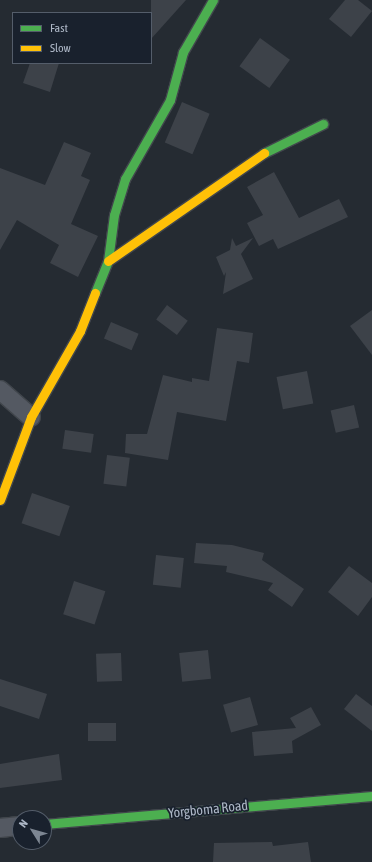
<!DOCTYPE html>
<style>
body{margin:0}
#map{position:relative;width:372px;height:862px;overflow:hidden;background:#252b32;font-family:"Asap Condensed",sans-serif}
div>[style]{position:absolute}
.building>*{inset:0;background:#3d4249;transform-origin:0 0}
.roads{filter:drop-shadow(1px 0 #41464c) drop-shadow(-1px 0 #41464c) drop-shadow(0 1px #41464c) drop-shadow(0 -1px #41464c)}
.street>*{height:18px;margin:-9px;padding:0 9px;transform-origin:9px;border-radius:9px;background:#545962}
.fast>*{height:9px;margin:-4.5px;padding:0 4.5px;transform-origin:4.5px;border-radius:4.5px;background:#4caf50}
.slow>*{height:9px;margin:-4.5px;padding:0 4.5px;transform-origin:4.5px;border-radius:4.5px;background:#ffc107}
span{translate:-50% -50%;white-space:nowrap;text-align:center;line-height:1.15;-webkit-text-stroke:3.5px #19212d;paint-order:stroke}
.street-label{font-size:14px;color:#adb7c6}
.legend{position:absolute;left:12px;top:12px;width:140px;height:52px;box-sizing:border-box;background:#19212d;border:1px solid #545d6a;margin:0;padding:5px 7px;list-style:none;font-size:12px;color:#adb7c6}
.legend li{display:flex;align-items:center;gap:8px;height:20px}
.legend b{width:20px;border:1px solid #545d6a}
.north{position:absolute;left:12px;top:810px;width:40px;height:40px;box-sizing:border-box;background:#19212d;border:1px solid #545d6a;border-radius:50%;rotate:307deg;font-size:11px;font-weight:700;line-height:16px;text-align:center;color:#adb7c6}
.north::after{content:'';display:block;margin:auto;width:14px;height:18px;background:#7d8692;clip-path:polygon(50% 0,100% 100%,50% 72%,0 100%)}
</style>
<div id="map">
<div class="building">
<i style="clip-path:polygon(151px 0,186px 0,151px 39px)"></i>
<i style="clip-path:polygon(345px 0,358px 0,372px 11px,351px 37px,329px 19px)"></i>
<i style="left:260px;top:38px;width:37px;height:35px;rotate:36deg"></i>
<i style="clip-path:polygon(30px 63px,59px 63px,50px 92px,23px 83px)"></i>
<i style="left:182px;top:102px;width:30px;height:44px;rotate:23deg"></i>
<i style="clip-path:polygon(64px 142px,91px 153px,81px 176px,90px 180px,71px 224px,98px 236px,78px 277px,50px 263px,59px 245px,17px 220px,0 250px,0 168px,45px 185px)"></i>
<i style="clip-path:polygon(274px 172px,299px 218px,339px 199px,348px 217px,278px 249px,273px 239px,259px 246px,247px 223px,263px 215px,247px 187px)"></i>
<i style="clip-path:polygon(232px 238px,236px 246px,253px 238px,241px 254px,253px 279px,223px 294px,226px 272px,224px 276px,216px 257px,230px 250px)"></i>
<i style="left:167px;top:305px;width:26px;height:18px;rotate:37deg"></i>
<i style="clip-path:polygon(372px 310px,372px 355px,350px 326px)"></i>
<i style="left:111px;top:322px;width:30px;height:18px;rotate:23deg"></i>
<i style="clip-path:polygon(217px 328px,253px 333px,249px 363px,237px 361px,226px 421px,177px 412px,168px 460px,125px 453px,126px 434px,147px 434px,163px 375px,192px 382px,192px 378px,209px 381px)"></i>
<i style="left:307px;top:371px;width:33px;height:31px;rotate:79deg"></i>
<i style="left:354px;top:405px;width:23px;height:24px;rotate:77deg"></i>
<i style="left:65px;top:430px;width:29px;height:19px;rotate:8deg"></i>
<i style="left:107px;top:455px;width:23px;height:29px;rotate:7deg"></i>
<i style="left:32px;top:493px;width:40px;height:32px;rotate:19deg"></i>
<i style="clip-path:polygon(196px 543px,232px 545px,264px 553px,262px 560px,304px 589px,292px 607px,268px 590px,273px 583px,226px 572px,227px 566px,194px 563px)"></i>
<i style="left:156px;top:555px;width:28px;height:30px;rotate:6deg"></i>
<i style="clip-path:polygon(349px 566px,372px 583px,372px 597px,358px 616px,328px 592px)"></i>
<i style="left:74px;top:581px;width:33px;height:35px;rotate:18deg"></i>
<i style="left:208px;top:650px;width:29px;height:29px;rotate:84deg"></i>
<i style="left:121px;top:653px;width:28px;height:25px;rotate:88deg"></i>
<i style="clip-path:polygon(0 679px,47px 694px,39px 719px,0 706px)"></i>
<i style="clip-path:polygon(356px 694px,372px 706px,372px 731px,344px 709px)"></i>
<i style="left:250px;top:697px;width:29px;height:28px;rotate:74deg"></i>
<i style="clip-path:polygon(311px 707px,321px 725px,292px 741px,293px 753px,254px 756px,252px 732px,296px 728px,290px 718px)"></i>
<i style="left:116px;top:723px;width:18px;height:28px;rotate:90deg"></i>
<i style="clip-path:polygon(59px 754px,62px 780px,0 788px,0 764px)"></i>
<i style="clip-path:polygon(272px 842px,273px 846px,308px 842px,311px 862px,213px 862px,214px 843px)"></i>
</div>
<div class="roads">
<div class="street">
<i style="left:0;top:390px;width:41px;rotate:41.1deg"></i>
<i style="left:0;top:828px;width:20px;rotate:-6deg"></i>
</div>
<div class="fast">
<i style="left:264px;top:153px;width:66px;rotate:-26.2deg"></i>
<i style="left:95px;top:293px;width:35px;rotate:-68deg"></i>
<i style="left:108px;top:261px;width:46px;rotate:-82.6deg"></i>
<i style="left:114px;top:215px;width:38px;rotate:-73deg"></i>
<i style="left:125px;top:179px;width:91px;rotate:-60.3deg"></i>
<i style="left:170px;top:100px;width:50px;rotate:-74.8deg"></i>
<i style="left:183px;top:52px;width:60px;rotate:-60deg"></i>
<i style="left:44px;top:824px;width:329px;rotate:-4.9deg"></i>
</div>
<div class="slow">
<i style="left:108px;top:261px;width:190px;rotate:-34.7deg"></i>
<i style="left:0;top:500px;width:89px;rotate:-69.5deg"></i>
<i style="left:31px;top:417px;width:99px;rotate:-60.3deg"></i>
<i style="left:80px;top:331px;width:41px;rotate:-68.5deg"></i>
</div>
</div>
<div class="street-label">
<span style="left:208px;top:809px;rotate:-6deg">Yorgboma Road</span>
</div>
<ul class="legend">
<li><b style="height:5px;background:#4caf50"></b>Fast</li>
<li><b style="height:5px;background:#ffc107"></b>Slow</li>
</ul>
<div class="north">N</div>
</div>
